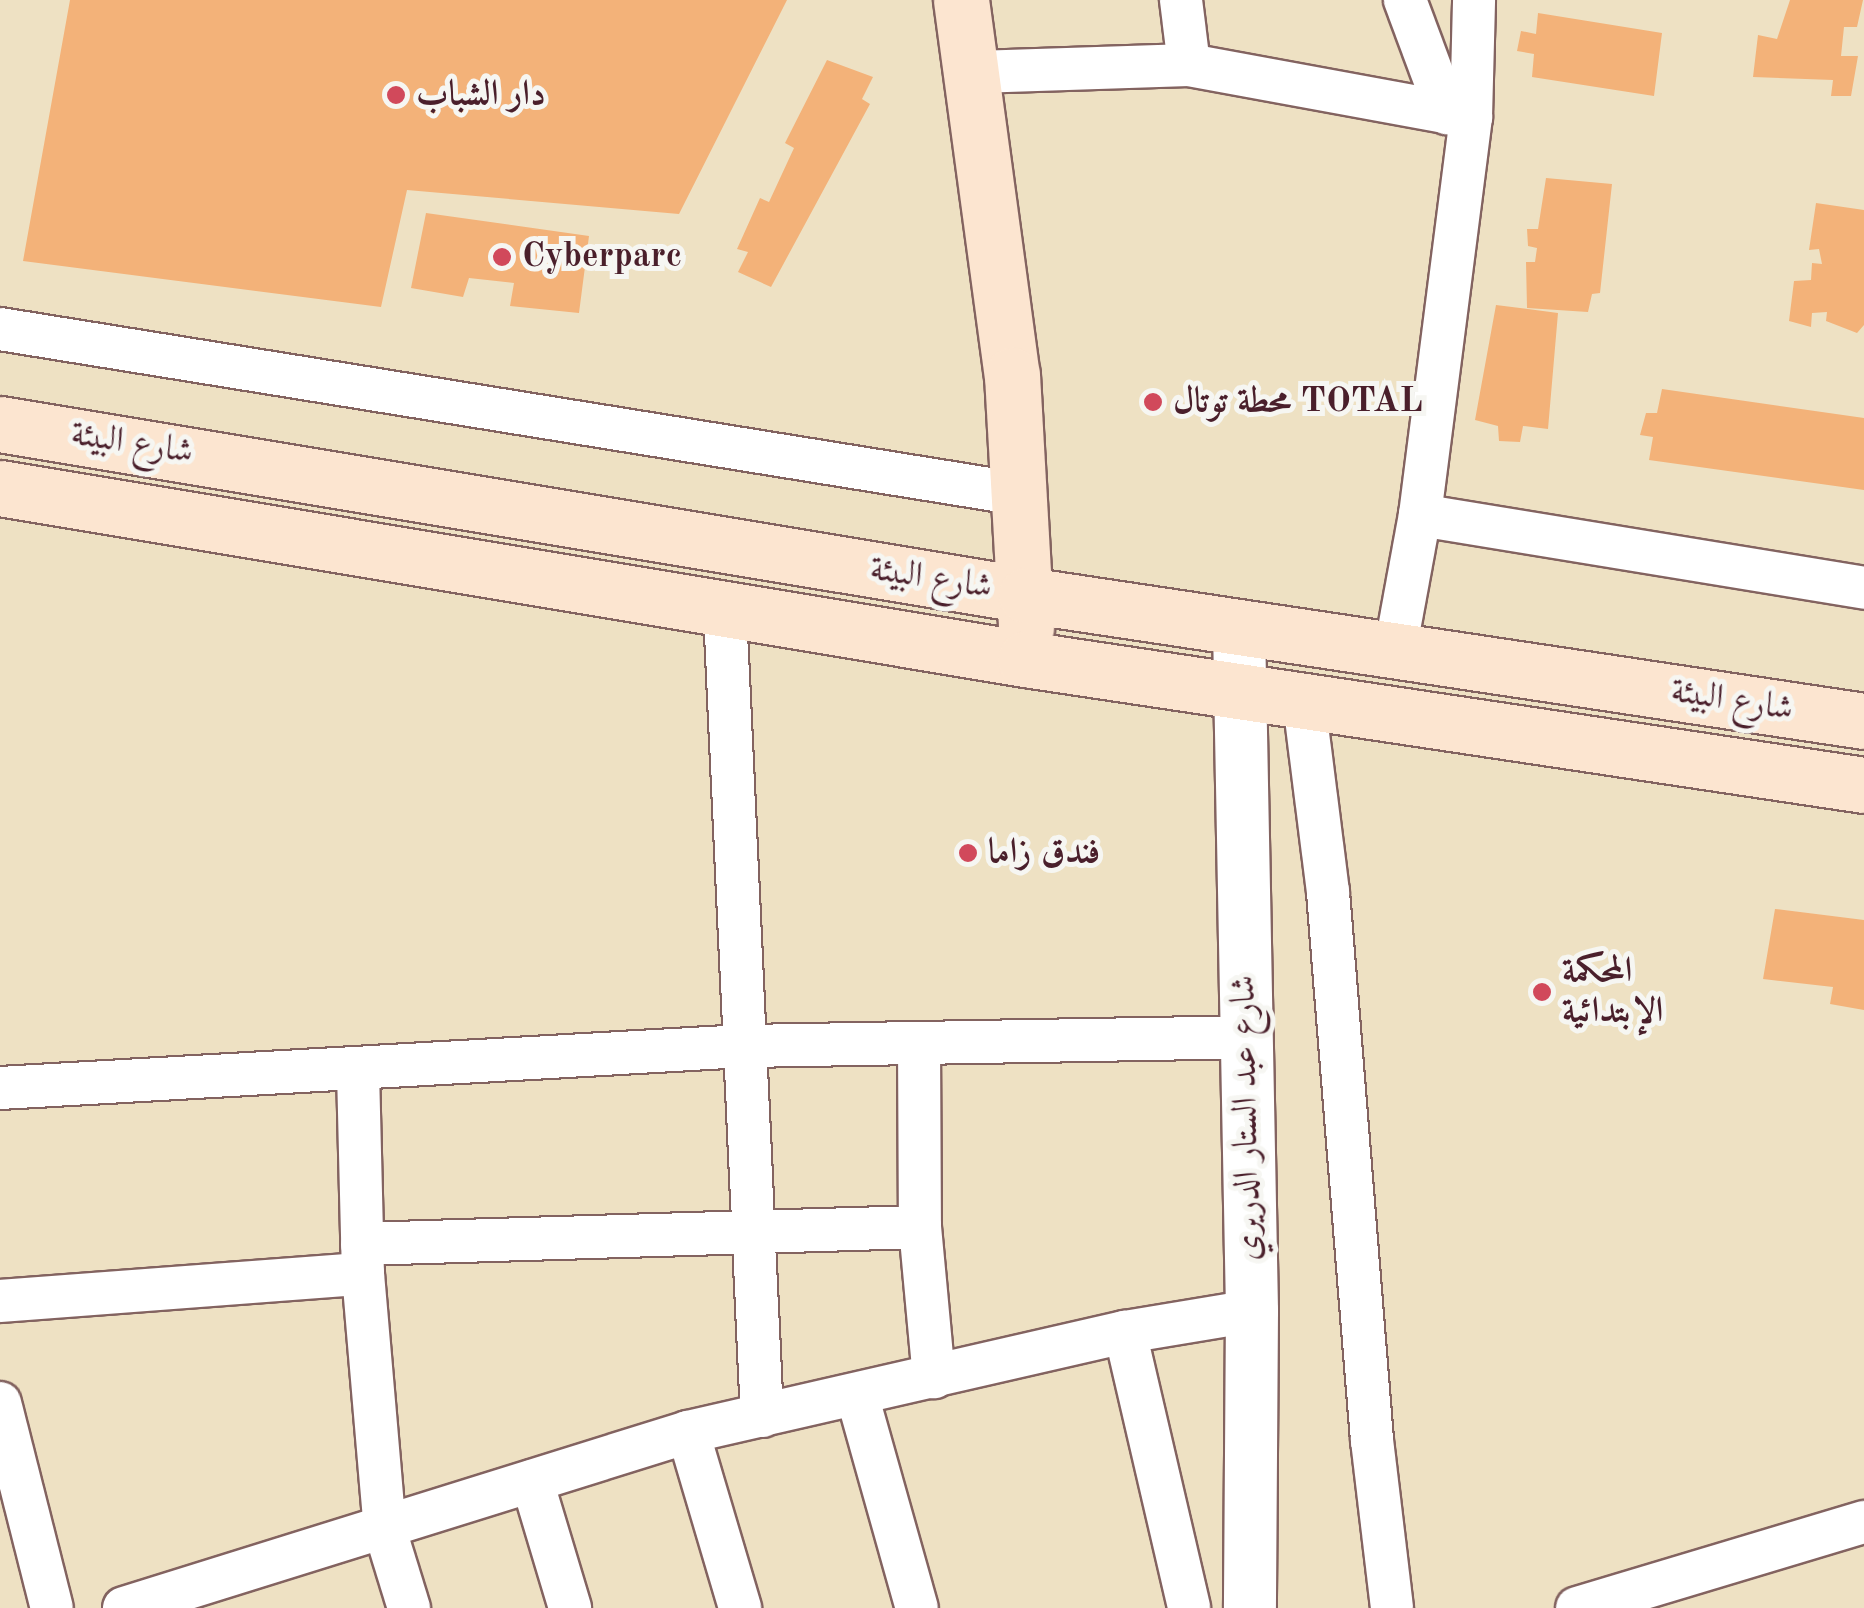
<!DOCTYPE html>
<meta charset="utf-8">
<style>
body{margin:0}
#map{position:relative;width:1864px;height:1608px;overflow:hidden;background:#eee1c3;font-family:"Old Standard TT",Amiri,serif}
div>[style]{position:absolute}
.building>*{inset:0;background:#f3b279}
.roads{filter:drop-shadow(2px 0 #836360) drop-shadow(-2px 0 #836360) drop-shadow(0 2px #836360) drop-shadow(0 -2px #836360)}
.minor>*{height:42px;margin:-21px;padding:0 21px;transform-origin:21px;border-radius:21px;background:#fff}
.tertiary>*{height:52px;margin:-26px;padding:0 26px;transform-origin:26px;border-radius:26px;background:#fff}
.secondary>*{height:55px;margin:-27.5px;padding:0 27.5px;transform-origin:27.5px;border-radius:27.5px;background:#fce5d0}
.dots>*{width:28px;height:28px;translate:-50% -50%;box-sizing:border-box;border:5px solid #f6f6f2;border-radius:50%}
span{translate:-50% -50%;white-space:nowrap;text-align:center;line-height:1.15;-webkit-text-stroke:10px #f6f6f2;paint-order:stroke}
.poi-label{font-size:35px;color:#4a1f2b;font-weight:700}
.left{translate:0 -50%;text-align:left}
.street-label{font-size:35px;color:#4a1f2b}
</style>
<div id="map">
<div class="building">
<i style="clip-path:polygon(70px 0,787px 0,679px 214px,407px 190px,381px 307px,23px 261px)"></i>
<i style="clip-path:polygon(1790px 0,1863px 0,1857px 27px,1844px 27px,1841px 56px,1858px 56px,1851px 96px,1831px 96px,1833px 80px,1753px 77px,1758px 35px,1777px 39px)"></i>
<i style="clip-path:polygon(1538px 13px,1662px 33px,1654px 96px,1532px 77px,1534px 54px,1517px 51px,1521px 31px,1536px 34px)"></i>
<i style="clip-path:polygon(827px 60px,873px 77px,862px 99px,870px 104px,771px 287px,738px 272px,748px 252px,737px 249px,760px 198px,769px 202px,794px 148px,785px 143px)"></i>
<i style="clip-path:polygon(1546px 178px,1612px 184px,1600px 293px,1592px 294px,1588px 312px,1527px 308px,1526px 262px,1535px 262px,1537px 248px,1528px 246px,1527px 229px,1538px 229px)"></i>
<i style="clip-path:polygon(1816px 203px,1864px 210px,1864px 325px,1857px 333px,1826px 321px,1827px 312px,1812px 313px,1811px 327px,1789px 321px,1794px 281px,1811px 280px,1812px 263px,1822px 264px,1819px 249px,1809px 250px)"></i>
<i style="clip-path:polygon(426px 213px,589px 236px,579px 313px,510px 306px,514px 283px,469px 278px,463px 297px,411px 288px)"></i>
<i style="clip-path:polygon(1496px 305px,1558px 313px,1548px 429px,1523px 426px,1520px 442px,1499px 441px,1498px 426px,1475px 420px)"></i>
<i style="clip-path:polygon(1662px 389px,1864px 418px,1864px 490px,1649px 460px,1653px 437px,1640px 435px,1646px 413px,1657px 413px)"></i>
<i style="clip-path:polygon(1775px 909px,1864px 920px,1864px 1010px,1830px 1004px,1833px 987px,1763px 979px)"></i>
</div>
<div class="roads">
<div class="minor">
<i style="left:1181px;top:0;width:65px;rotate:83deg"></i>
<i style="left:1405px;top:0;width:121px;rotate:69.6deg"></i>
<i style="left:976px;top:72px;width:213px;rotate:-1.9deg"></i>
<i style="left:1189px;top:65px;width:287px;rotate:10.4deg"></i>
<i style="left:0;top:329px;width:1033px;rotate:9.19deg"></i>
<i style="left:1420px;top:515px;width:450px;rotate:9.3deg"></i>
<i style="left:725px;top:611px;width:806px;rotate:87.37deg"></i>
<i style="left:1395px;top:651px;width:138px;rotate:-79.6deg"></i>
<i style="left:1420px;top:515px;width:401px;rotate:-82.7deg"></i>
<i style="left:1471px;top:117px;width:117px;rotate:-88.5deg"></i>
<i style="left:1304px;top:702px;width:192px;rotate:82.8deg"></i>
<i style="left:1328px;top:892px;width:550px;rotate:85.41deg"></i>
<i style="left:1372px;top:1440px;width:169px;rotate:83.2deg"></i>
<i style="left:919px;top:1044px;width:183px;rotate:89.7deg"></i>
<i style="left:920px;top:1227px;width:151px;rotate:84.7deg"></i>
<i style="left:358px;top:1071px;width:203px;rotate:88.6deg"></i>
<i style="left:363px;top:1274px;width:257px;rotate:85.1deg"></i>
<i style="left:385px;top:1530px;width:82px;rotate:72.9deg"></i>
<i style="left:0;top:1088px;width:746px;rotate:-3.23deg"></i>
<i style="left:745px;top:1046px;width:499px;rotate:-1deg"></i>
<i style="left:362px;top:1244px;width:558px;rotate:-1.75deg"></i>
<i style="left:0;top:1301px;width:364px;rotate:-4.3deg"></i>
<i style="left:1125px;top:1332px;width:283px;rotate:76.9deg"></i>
<i style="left:857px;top:1395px;width:221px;rotate:74.3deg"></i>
<i style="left:0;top:1403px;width:211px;rotate:75.8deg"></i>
<i style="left:688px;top:1432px;width:184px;rotate:73.5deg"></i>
<i style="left:532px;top:1481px;width:133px;rotate:73.3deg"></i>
<i style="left:124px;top:1608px;width:591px;rotate:-17.33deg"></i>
<i style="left:688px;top:1432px;width:448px;rotate:-12.9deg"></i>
<i style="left:1125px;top:1332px;width:129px;rotate:-9.4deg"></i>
<i style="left:1577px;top:1608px;width:300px;rotate:-16.7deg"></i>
</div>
<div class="tertiary">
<i style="left:1239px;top:627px;width:684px;rotate:88.91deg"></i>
<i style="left:1252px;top:1311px;width:297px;rotate:90.4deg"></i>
</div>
<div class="secondary">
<i style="left:961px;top:0;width:378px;rotate:82.3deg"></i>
<i style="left:1012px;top:375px;width:253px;rotate:86.8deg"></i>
<i style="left:0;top:424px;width:1040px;rotate:9.46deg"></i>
<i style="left:1026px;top:595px;width:847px;rotate:8.55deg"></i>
<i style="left:0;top:488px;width:1039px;rotate:9.47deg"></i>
<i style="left:1025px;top:659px;width:848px;rotate:8.54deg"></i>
</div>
</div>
<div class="dots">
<i style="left:396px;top:95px;background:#d1495b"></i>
<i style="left:502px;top:257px;background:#d1495b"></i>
<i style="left:1153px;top:402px;background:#d1495b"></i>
<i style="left:968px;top:853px;background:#d1495b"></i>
<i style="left:1542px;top:992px;background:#d1495b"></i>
</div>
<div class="poi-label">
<span class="left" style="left:416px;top:95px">دار الشباب</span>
<span class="left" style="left:522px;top:257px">Cyberparc</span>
<span class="left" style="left:1173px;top:402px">محطة توتال TOTAL</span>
<span class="left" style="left:988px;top:853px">فندق زاما</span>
<span class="left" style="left:1562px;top:992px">المحكمة<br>الإبتدائية</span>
</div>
<div class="street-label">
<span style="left:132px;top:444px;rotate:9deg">شارع البيئة</span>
<span style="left:931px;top:579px;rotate:9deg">شارع البيئة</span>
<span style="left:1732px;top:701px;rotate:9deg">شارع البيئة</span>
<span style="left:1247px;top:1118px;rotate:-91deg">شارع عبد الستار الدريري</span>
</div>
</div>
